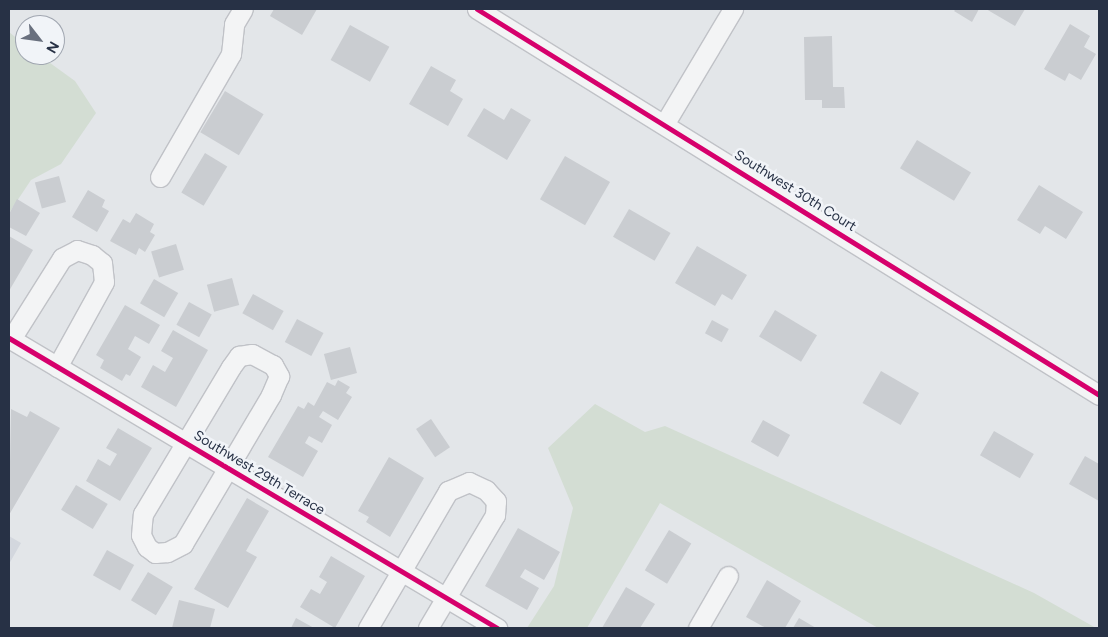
<!DOCTYPE html>
<style>
body{margin:0}
#map{position:relative;width:1108px;height:637px;overflow:hidden;background:#e3e6e9;font-family:Figtree,sans-serif}
div>[style]{position:absolute}
.built>*{inset:0;background:#d3d7de}
.green>*{inset:0;background:#d3ddd3}
.building>*{inset:0;background:#cacdd1;transform-origin:0 0}
.roads{filter:drop-shadow(1px 0 #c0c2c7) drop-shadow(-1px 0 #c0c2c7) drop-shadow(0 1px #c0c2c7) drop-shadow(0 -1px #c0c2c7)}
.minor>*{height:19px;margin:-9.5px;padding:0 9.5px;transform-origin:9.5px;border-radius:9.5px;background:#f3f4f5}
.cycleway>*{height:5px;margin:-2.5px;padding:0 2.5px;transform-origin:2.5px;border-radius:2.5px;background:#d6006c}
span{translate:-50% -50%;white-space:nowrap;text-align:center;line-height:1.15;-webkit-text-stroke:5px #f1f4f8;paint-order:stroke}
.street-label{font-size:14px;color:#273145}
.frame{position:absolute;inset:0;border:10px solid #273145;pointer-events:none}
.north{position:absolute;left:15px;top:15px;width:50px;height:50px;box-sizing:border-box;background:#f1f4f8;border:1px solid #a0a6b0;border-radius:50%;rotate:120deg;font-size:14px;font-weight:700;line-height:20px;text-align:center;color:#273145}
.north::after{content:'';display:block;margin:auto;width:18px;height:22px;background:#69707e;clip-path:polygon(50% 0,100% 100%,50% 72%,0 100%)}
</style>
<div id="map">
<div class="built">
<i style="clip-path:polygon(9px 536px,21px 543px,9px 564px)"></i>
</div>
<div class="green">
<i style="clip-path:polygon(9px 32px,25px 45px,25px 55px,39px 55px,75px 81px,96px 113px,61px 164px,31px 180px,9px 213px)"></i>
<i style="clip-path:polygon(595px 404px,645px 432px,665px 426px,1034px 593px,1096px 628px,878px 628px,660px 503px,587px 628px,527px 628px,554px 586px,573px 508px,548px 448px)"></i>
</div>
<div class="building">
<i style="clip-path:polygon(274px 9px,317px 9px,302px 35px,270px 16px)"></i>
<i style="clip-path:polygon(956px 9px,979px 9px,972px 22px,954px 11px)"></i>
<i style="clip-path:polygon(986px 9px,1025px 9px,1015px 26px)"></i>
<i style="clip-path:polygon(1070px 24px,1090px 36px,1084px 47px,1096px 54px,1081px 80px,1069px 73px,1065px 81px,1044px 69px)"></i>
<i style="left:350px;top:25px;width:45px;height:40px;rotate:29deg"></i>
<i style="clip-path:polygon(832px 36px,833px 87px,844px 87px,845px 108px,822px 108px,822px 100px,805px 100px,804px 37px)"></i>
<i style="clip-path:polygon(431px 66px,456px 80px,450px 91px,463px 99px,448px 126px,409px 104px)"></i>
<i style="left:225px;top:91px;width:45px;height:48px;rotate:31deg"></i>
<i style="clip-path:polygon(484px 108px,504px 120px,511px 108px,531px 120px,507px 160px,467px 136px)"></i>
<i style="left:917px;top:140px;width:63px;height:33px;rotate:31deg"></i>
<i style="left:205px;top:153px;width:26px;height:46px;rotate:31deg"></i>
<i style="left:565px;top:156px;width:52px;height:50px;rotate:30deg"></i>
<i style="left:59px;top:176px;width:27px;height:25px;rotate:75deg"></i>
<i style="clip-path:polygon(1039px 185px,1083px 212px,1066px 239px,1045px 226px,1040px 234px,1017px 220px)"></i>
<i style="clip-path:polygon(88px 190px,105px 200px,102px 207px,109px 211px,97px 232px,72px 217px)"></i>
<i style="clip-path:polygon(17px 199px,40px 213px,26px 236px,9px 227px,9px 214px)"></i>
<i style="left:629px;top:209px;width:48px;height:32px;rotate:30deg"></i>
<i style="clip-path:polygon(136px 213px,154px 224px,150px 232px,155px 235px,145px 252px,139px 248px,136px 255px,110px 241px,123px 219px,130px 223px)"></i>
<i style="clip-path:polygon(9px 236px,33px 250px,9px 291px)"></i>
<i style="left:176px;top:244px;width:27px;height:26px;rotate:73deg"></i>
<i style="clip-path:polygon(697px 246px,747px 275px,732px 300px,722px 294px,715px 306px,675px 283px)"></i>
<i style="left:232px;top:278px;width:28px;height:26px;rotate:75deg"></i>
<i style="left:154px;top:279px;width:28px;height:28px;rotate:30deg"></i>
<i style="left:253px;top:294px;width:35px;height:22px;rotate:29deg"></i>
<i style="left:189px;top:302px;width:26px;height:26px;rotate:29deg"></i>
<i style="clip-path:polygon(125px 305px,160px 325px,149px 344px,135px 336px,128px 349px,141px 357px,130px 376px,126px 374px,122px 381px,100px 368px,104px 360px,96px 355px)"></i>
<i style="left:775px;top:310px;width:49px;height:31px;rotate:31deg"></i>
<i style="left:297px;top:319px;width:30px;height:26px;rotate:28deg"></i>
<i style="left:712px;top:320px;width:19px;height:15px;rotate:28deg"></i>
<i style="clip-path:polygon(173px 330px,208px 350px,176px 407px,141px 387px,153px 365px,165px 372px,173px 358px,161px 351px)"></i>
<i style="left:350px;top:347px;width:27px;height:27px;rotate:75deg"></i>
<i style="left:881px;top:371px;width:44px;height:37px;rotate:30deg"></i>
<i style="clip-path:polygon(338px 380px,350px 387px,346px 393px,352px 397px,338px 420px,323px 411px,319px 417px,332px 425px,322px 443px,309px 436px,305px 443px,318px 451px,303px 477px,268px 457px,298px 406px,304px 409px,308px 402px,314px 406px,327px 382px,335px 386px)"></i>
<i style="clip-path:polygon(11px 409px,27px 417px,30px 411px,60px 428px,9px 515px)"></i>
<i style="left:431px;top:419px;width:34px;height:18px;rotate:56deg"></i>
<i style="left:763px;top:420px;width:31px;height:25px;rotate:29deg"></i>
<i style="clip-path:polygon(118px 428px,152px 448px,120px 501px,86px 481px,98px 459px,110px 466px,117px 454px,106px 448px)"></i>
<i style="left:994px;top:431px;width:46px;height:28px;rotate:30deg"></i>
<i style="clip-path:polygon(1085px 456px,1099px 464px,1099px 501px,1069px 484px)"></i>
<i style="clip-path:polygon(389px 457px,424px 478px,390px 537px,366px 522px,369px 517px,358px 511px)"></i>
<i style="left:76px;top:485px;width:37px;height:29px;rotate:31deg"></i>
<i style="clip-path:polygon(247px 498px,269px 511px,246px 551px,257px 557px,228px 608px,194px 589px)"></i>
<i style="clip-path:polygon(518px 528px,560px 552px,544px 580px,525px 569px,520px 577px,539px 588px,527px 610px,485px 586px)"></i>
<i style="left:669px;top:530px;width:26px;height:47px;rotate:31deg"></i>
<i style="left:107px;top:550px;width:31px;height:29px;rotate:29deg"></i>
<i style="clip-path:polygon(331px 556px,365px 576px,335px 628px,300px 607px,311px 589px,320px 594px,327px 582px,319px 577px)"></i>
<i style="left:148px;top:572px;width:29px;height:33px;rotate:31deg"></i>
<i style="clip-path:polygon(767px 580px,801px 601px,785px 628px,766px 628px,746px 617px)"></i>
<i style="clip-path:polygon(626px 587px,655px 604px,640px 628px,602px 628px)"></i>
<i style="clip-path:polygon(179px 600px,215px 609px,210px 628px,172px 628px)"></i>
<i style="clip-path:polygon(296px 618px,314px 628px,291px 628px)"></i>
<i style="clip-path:polygon(799px 618px,816px 628px,793px 628px)"></i>
</div>
<div class="roads">
<div class="minor">
<i style="left:477px;top:9px;width:732px;rotate:31.82deg"></i>
<i style="left:665px;top:123px;width:133px;rotate:-59.2deg"></i>
<i style="left:160px;top:177px;width:142px;rotate:-60deg"></i>
<i style="left:231px;top:54px;width:30px;rotate:-84deg"></i>
<i style="left:234px;top:24px;width:17px;rotate:-59deg"></i>
<i style="left:9px;top:338px;width:568px;rotate:30.72deg"></i>
<i style="left:11px;top:339px;width:96px;rotate:-57.8deg"></i>
<i style="left:62px;top:258px;width:17px;rotate:-28deg"></i>
<i style="left:77px;top:250px;width:16px;rotate:18deg"></i>
<i style="left:92px;top:255px;width:13px;rotate:39deg"></i>
<i style="left:102px;top:263px;width:19px;rotate:84deg"></i>
<i style="left:104px;top:282px;width:97px;rotate:118.9deg"></i>
<i style="left:252px;top:354px;width:24px;rotate:28deg"></i>
<i style="left:273px;top:365px;width:13px;rotate:61deg"></i>
<i style="left:279px;top:376px;width:21px;rotate:113deg"></i>
<i style="left:271px;top:395px;width:173px;rotate:120.6deg"></i>
<i style="left:183px;top:544px;width:18px;rotate:153deg"></i>
<i style="left:167px;top:552px;width:12px;rotate:175deg"></i>
<i style="left:155px;top:553px;width:10px;rotate:-143deg"></i>
<i style="left:147px;top:547px;width:13px;rotate:-117deg"></i>
<i style="left:141px;top:535px;width:21px;rotate:-85deg"></i>
<i style="left:143px;top:514px;width:171px;rotate:-59.1deg"></i>
<i style="left:231px;top:367px;width:14px;rotate:-54deg"></i>
<i style="left:239px;top:356px;width:13px;rotate:-9deg"></i>
<i style="left:368px;top:628px;width:159px;rotate:-59.7deg"></i>
<i style="left:448px;top:491px;width:23px;rotate:-23deg"></i>
<i style="left:469px;top:482px;width:19px;rotate:25deg"></i>
<i style="left:486px;top:490px;width:15px;rotate:48deg"></i>
<i style="left:496px;top:501px;width:14px;rotate:94deg"></i>
<i style="left:495px;top:515px;width:131px;rotate:120.7deg"></i>
<i style="left:698px;top:628px;width:60px;rotate:-60deg"></i>
</div>
</div>
<div class="cycleway">
<i style="left:477px;top:9px;width:732px;rotate:31.82deg"></i>
<i style="left:9px;top:338px;width:568px;rotate:30.72deg"></i>
</div>
<div class="street-label">
<span style="left:795px;top:191px;rotate:32deg">Southwest 30th Court</span>
<span style="left:259px;top:473px;rotate:31deg">Southwest 29th Terrace</span>
</div>
<div class="frame"></div>
<div class="north">N</div>
</div>
